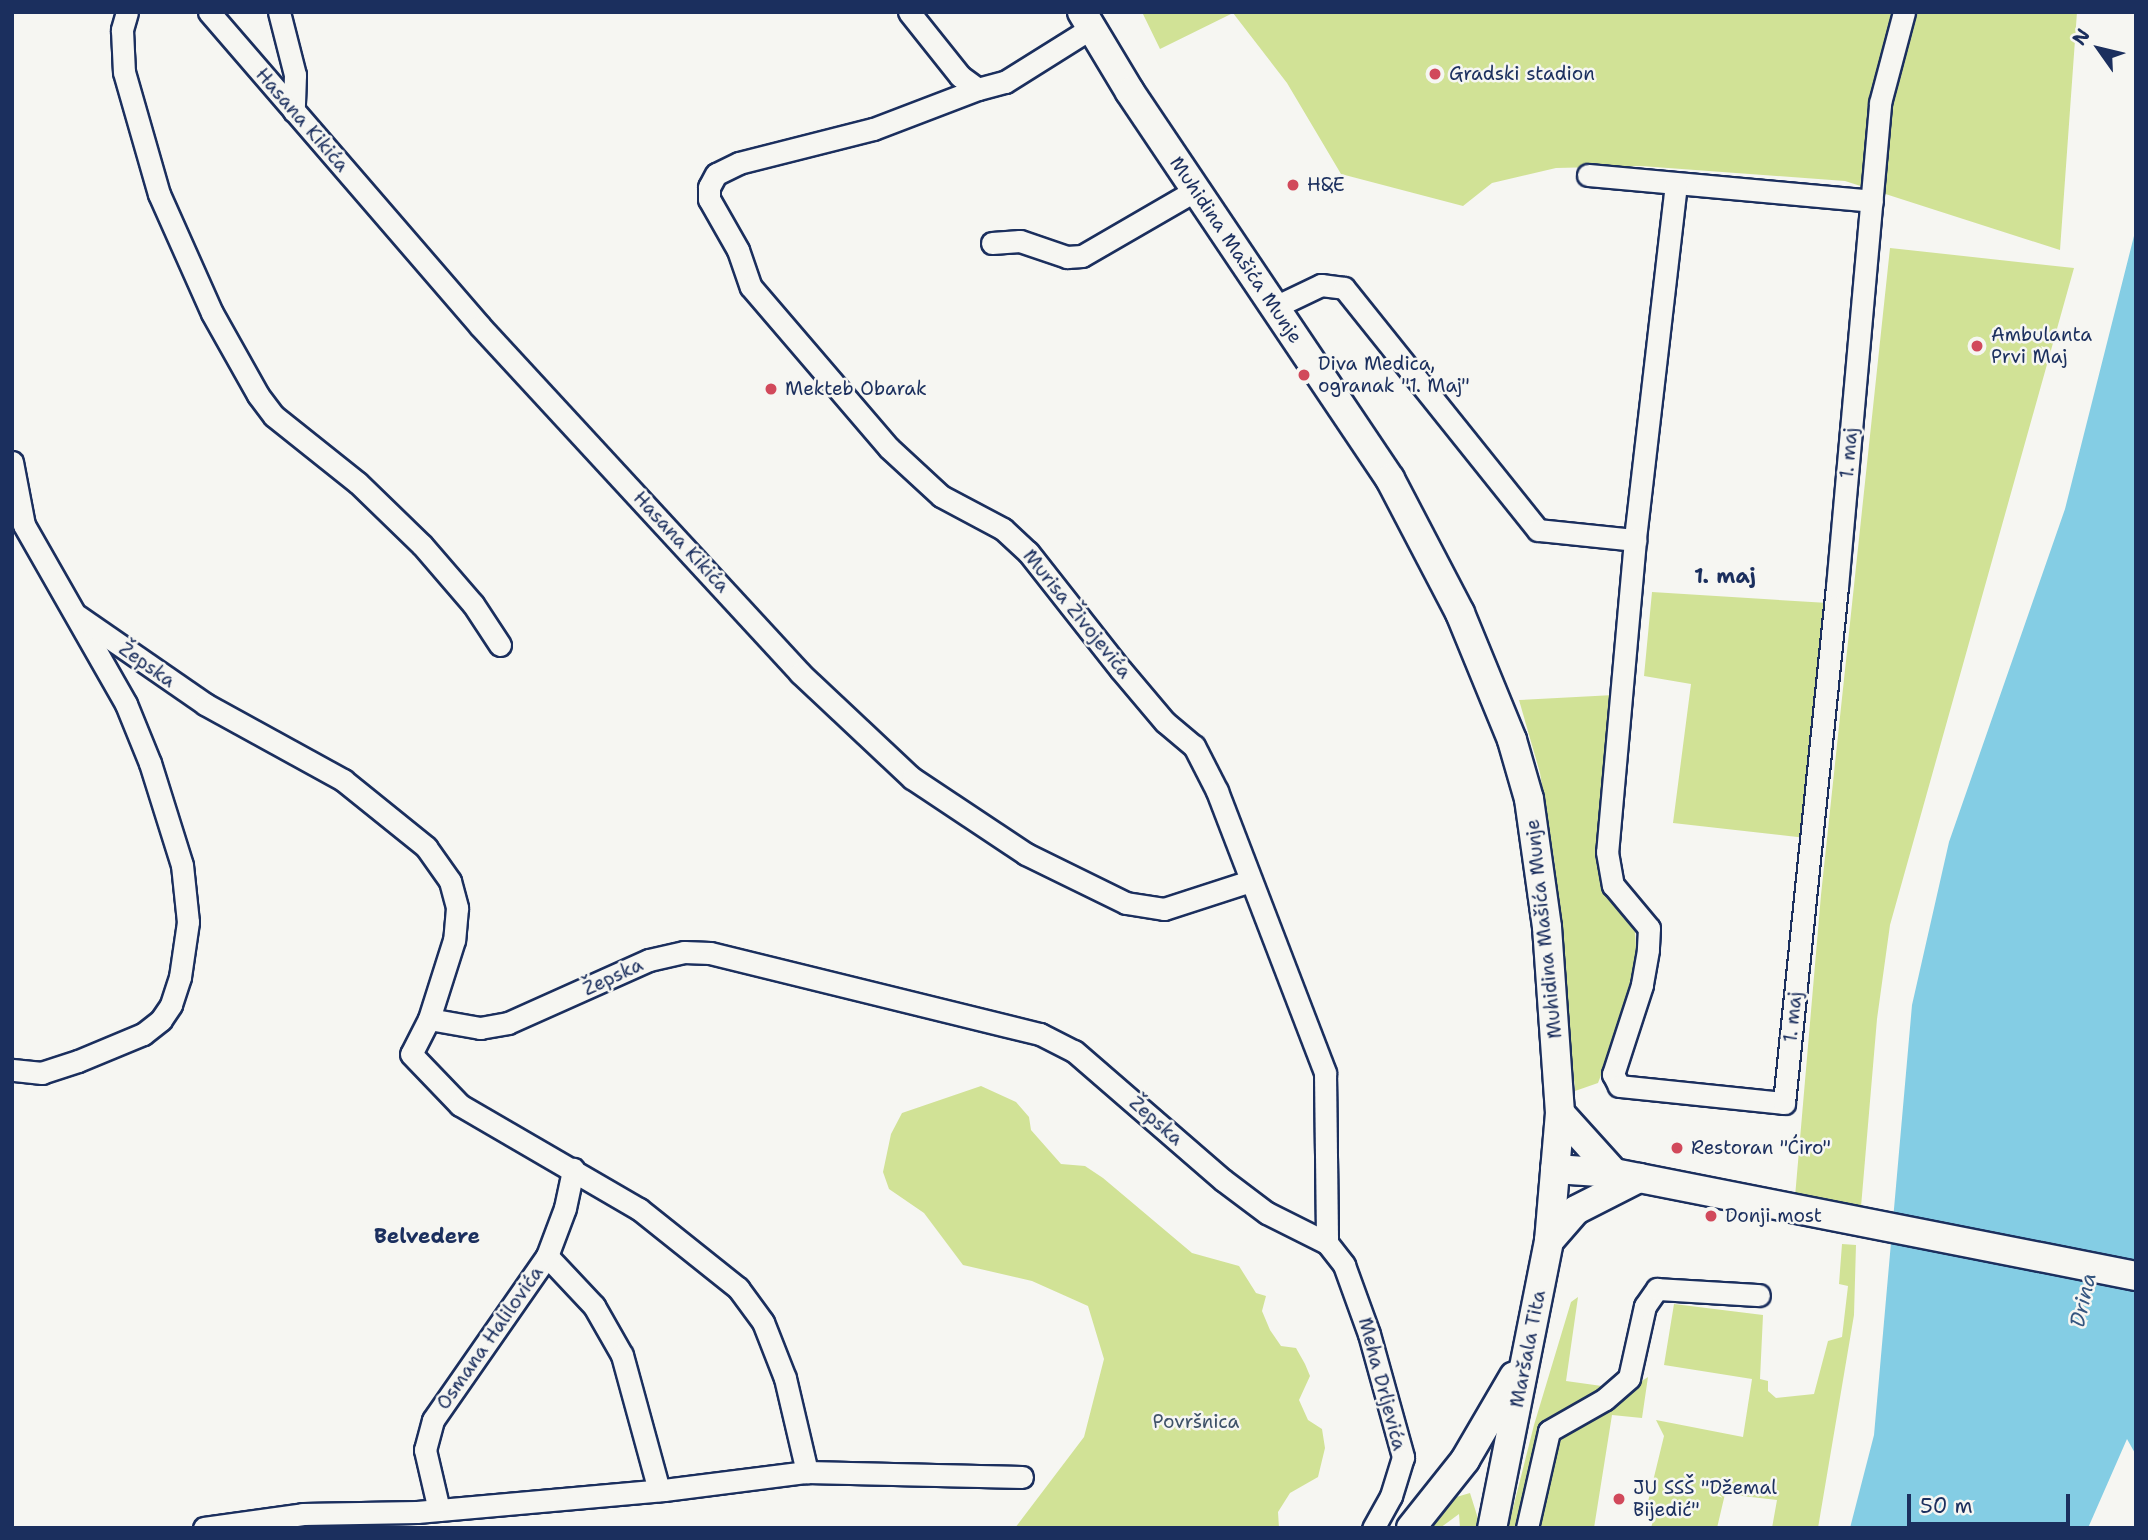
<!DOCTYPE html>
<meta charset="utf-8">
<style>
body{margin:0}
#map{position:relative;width:2148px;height:1540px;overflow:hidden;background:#f6f6f2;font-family:"Shantell Sans",sans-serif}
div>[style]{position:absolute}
.green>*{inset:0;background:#d1e296}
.water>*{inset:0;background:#84cde4}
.roads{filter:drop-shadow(2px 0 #1b2f5e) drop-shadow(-2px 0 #1b2f5e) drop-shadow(0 2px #1b2f5e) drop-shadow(0 -2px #1b2f5e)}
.minor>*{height:21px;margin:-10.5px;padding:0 10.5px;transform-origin:10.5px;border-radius:10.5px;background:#f6f6f2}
.major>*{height:28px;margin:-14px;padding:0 14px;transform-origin:14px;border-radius:14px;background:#f6f6f2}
.dots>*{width:19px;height:19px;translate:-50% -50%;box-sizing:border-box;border:4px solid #f6f6f2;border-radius:50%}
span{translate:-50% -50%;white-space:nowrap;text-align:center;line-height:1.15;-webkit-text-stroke:5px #f6f6f2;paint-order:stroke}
.poi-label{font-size:19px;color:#1b2f5e}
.left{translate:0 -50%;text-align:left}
.street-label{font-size:19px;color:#1b2f5e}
.park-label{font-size:19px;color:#3f5369}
.neighbourhood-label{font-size:21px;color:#1b2f5e;font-weight:700}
.water-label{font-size:21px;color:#355680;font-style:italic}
.frame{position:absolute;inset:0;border:14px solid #1b2f5e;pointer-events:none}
.north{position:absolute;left:2064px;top:14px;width:70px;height:70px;-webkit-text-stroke:5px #f6f6f2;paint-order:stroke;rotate:304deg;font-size:19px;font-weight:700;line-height:28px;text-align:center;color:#1b2f5e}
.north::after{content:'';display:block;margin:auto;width:24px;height:32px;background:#1b2f5e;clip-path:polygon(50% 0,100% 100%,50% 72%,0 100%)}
.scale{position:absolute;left:1907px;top:1494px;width:163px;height:32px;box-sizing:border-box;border:4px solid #1b2f5e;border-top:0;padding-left:9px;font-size:21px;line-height:24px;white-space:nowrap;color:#1b2f5e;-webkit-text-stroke:5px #f6f6f2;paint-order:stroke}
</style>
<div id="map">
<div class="green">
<i style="clip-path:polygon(1142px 12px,2077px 12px,2060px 250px,1845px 181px,1641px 166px,1556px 168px,1492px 183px,1463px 206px,1341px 174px,1287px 83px,1233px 13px,1160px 49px)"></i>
<i style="clip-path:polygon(1890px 248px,2074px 268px,1890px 925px,1877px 1019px,1861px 1207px,1795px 1197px,1821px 895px)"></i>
<i style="clip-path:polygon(1652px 592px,1828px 603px,1806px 838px,1673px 823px,1691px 684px,1644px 676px)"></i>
<i style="clip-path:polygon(1614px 695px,1599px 877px,1606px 895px,1635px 932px,1638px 977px,1598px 1083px,1575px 1091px,1554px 859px,1540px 773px,1519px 700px)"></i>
<i style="clip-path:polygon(981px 1086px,1016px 1102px,1029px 1117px,1031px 1130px,1061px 1164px,1085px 1166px,1103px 1178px,1192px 1253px,1239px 1266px,1256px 1293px,1266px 1296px,1262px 1311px,1270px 1330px,1281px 1346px,1296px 1348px,1305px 1364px,1310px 1376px,1299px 1400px,1308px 1420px,1322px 1429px,1325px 1448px,1318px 1477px,1290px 1493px,1278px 1512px,1279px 1528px,1015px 1528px,1084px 1437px,1104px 1359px,1088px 1306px,1032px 1281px,963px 1265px,924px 1213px,889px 1189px,883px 1172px,891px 1134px,902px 1113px)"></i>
<i style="clip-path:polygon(1842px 1244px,1856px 1245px,1854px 1315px,1818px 1528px,1772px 1528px,1777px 1500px,1725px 1494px,1717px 1528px,1651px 1528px,1654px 1517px,1645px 1514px,1664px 1436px,1656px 1420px,1743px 1437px,1752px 1379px,1664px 1365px,1674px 1304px,1763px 1315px,1760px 1379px,1768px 1381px,1768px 1391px,1776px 1398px,1814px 1394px,1828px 1341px,1842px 1337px,1848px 1286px,1839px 1284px)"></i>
<i style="clip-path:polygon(1578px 1297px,1566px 1381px,1616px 1388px,1543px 1426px,1518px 1528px,1508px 1528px,1534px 1425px,1571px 1302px)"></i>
<i style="clip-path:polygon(1648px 1377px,1642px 1418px,1612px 1415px,1594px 1528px,1538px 1528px,1555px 1438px)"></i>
<i style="clip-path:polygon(1470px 1493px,1481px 1528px,1460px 1528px,1459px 1514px,1440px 1528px,1426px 1528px,1446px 1500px)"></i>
</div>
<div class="water">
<i style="clip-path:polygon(2136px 228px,2136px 1455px,2127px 1439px,2088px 1528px,1850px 1528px,1874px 1435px,1912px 1005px,1949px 842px,2065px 509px)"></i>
</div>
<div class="roads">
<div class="minor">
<i style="left:127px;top:12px;width:19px;rotate:106deg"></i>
<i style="left:122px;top:30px;width:42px;rotate:87.3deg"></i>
<i style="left:124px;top:72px;width:127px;rotate:74deg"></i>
<i style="left:159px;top:194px;width:130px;rotate:66deg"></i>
<i style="left:212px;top:313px;width:94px;rotate:60.7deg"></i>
<i style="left:258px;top:395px;width:26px;rotate:53deg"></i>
<i style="left:274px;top:416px;width:107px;rotate:38.6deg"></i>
<i style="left:358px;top:483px;width:89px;rotate:44.1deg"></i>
<i style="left:422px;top:545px;width:78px;rotate:49.2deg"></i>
<i style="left:473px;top:604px;width:49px;rotate:56.6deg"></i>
<i style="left:209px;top:12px;width:415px;rotate:49.2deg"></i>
<i style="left:480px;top:326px;width:472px;rotate:47.3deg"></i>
<i style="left:800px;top:673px;width:154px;rotate:43.2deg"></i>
<i style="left:912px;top:778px;width:137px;rotate:33.7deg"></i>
<i style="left:1026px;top:854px;width:111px;rotate:26.1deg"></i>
<i style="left:1126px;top:903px;width:38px;rotate:9deg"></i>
<i style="left:1164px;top:909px;width:90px;rotate:-18deg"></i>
<i style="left:279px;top:12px;width:65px;rotate:75.7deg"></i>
<i style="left:295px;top:75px;width:36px;rotate:92deg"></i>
<i style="left:909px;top:12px;width:82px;rotate:51.4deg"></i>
<i style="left:960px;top:76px;width:22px;rotate:36deg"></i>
<i style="left:978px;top:89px;width:28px;rotate:-15deg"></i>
<i style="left:1005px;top:82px;width:102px;rotate:-32.1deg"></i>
<i style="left:978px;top:89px;width:112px;rotate:159.1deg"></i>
<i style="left:873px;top:129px;width:138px;rotate:165.8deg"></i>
<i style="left:739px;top:163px;width:25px;rotate:154deg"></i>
<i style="left:716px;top:174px;width:15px;rotate:118deg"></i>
<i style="left:709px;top:187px;width:12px;rotate:90deg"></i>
<i style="left:709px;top:199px;width:59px;rotate:60.4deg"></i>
<i style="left:738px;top:250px;width:39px;rotate:71deg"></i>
<i style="left:751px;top:287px;width:212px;rotate:49.4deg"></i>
<i style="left:889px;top:448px;width:71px;rotate:42.7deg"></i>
<i style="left:941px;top:496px;width:70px;rotate:28deg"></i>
<i style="left:1003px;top:529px;width:34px;rotate:43deg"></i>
<i style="left:1028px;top:552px;width:150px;rotate:51.8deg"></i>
<i style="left:1121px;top:670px;width:68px;rotate:49.8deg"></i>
<i style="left:1165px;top:722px;width:38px;rotate:40deg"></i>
<i style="left:1194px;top:746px;width:51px;rotate:62.9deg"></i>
<i style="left:1217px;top:791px;width:302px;rotate:69deg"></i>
<i style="left:1325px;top:1073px;width:170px;rotate:89.3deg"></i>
<i style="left:1588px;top:175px;width:285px;rotate:5.2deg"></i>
<i style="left:1676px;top:184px;width:358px;rotate:96.6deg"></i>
<i style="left:1635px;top:540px;width:313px;rotate:95.1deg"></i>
<i style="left:1607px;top:852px;width:34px;rotate:80deg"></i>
<i style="left:1613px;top:885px;width:56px;rotate:50.1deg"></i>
<i style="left:1649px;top:928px;width:22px;rotate:93deg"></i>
<i style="left:1648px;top:950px;width:36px;rotate:100deg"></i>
<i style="left:1642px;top:985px;width:94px;rotate:108deg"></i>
<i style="left:1613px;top:1074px;width:13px;rotate:63deg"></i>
<i style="left:1619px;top:1086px;width:166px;rotate:5.9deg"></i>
<i style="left:1784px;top:1103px;width:519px;rotate:-84.14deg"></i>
<i style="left:1837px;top:587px;width:486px;rotate:-84.9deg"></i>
<i style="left:1880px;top:103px;width:94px;rotate:-75.2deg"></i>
<i style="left:992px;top:243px;width:28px;rotate:-4deg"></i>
<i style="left:1020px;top:241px;width:50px;rotate:18.8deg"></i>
<i style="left:1067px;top:257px;width:15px;rotate:-4deg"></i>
<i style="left:1082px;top:256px;width:132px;rotate:-30.1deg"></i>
<i style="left:1275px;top:307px;width:51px;rotate:-25.6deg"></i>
<i style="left:1321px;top:285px;width:23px;rotate:7deg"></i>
<i style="left:1344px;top:288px;width:310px;rotate:51.3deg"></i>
<i style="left:1538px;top:530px;width:98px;rotate:5.9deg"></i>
<i style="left:12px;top:462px;width:64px;rotate:79.2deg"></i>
<i style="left:24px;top:525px;width:206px;rotate:60.3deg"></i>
<i style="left:126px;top:704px;width:64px;rotate:67.9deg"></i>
<i style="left:150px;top:763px;width:107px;rotate:72.6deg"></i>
<i style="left:182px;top:865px;width:57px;rotate:84deg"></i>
<i style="left:188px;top:922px;width:56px;rotate:98.3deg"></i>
<i style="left:180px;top:977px;width:29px;rotate:108deg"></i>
<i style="left:171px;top:1005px;width:18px;rotate:124deg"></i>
<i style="left:161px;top:1020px;width:23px;rotate:142deg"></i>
<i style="left:143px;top:1034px;width:70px;rotate:157.4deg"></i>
<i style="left:78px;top:1061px;width:38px;rotate:162deg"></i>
<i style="left:42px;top:1073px;width:30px;rotate:-174deg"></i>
<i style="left:78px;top:616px;width:155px;rotate:34.7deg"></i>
<i style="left:205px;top:704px;width:158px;rotate:28.8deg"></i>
<i style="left:343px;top:780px;width:107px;rotate:38.9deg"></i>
<i style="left:426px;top:847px;width:42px;rotate:54.8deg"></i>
<i style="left:450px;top:881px;width:28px;rotate:75deg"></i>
<i style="left:457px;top:908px;width:32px;rotate:95deg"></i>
<i style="left:454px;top:940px;width:83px;rotate:107.6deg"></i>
<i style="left:429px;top:1019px;width:52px;rotate:10deg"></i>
<i style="left:480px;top:1028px;width:28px;rotate:-10deg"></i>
<i style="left:508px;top:1023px;width:154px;rotate:-24.1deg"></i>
<i style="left:649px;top:960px;width:36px;rotate:-13deg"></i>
<i style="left:684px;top:952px;width:26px;rotate:2deg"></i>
<i style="left:710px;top:953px;width:340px;rotate:13.8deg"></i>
<i style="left:1040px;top:1034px;width:38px;rotate:27deg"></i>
<i style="left:1074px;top:1051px;width:197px;rotate:40.9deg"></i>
<i style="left:1223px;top:1180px;width:55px;rotate:36.9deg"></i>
<i style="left:1267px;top:1213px;width:67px;rotate:26.6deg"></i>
<i style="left:1327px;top:1243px;width:28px;rotate:52deg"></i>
<i style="left:1344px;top:1265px;width:73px;rotate:70.1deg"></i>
<i style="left:1369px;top:1334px;width:128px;rotate:74.5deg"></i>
<i style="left:1403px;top:1457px;width:41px;rotate:107.1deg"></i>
<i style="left:1391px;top:1496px;width:37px;rotate:119deg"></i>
<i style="left:429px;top:1019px;width:39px;rotate:117deg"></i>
<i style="left:411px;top:1054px;width:71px;rotate:46.1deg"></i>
<i style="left:460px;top:1105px;width:207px;rotate:30.2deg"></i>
<i style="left:639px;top:1209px;width:127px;rotate:38.6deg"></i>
<i style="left:738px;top:1288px;width:42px;rotate:53.7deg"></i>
<i style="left:763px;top:1322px;width:60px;rotate:68.6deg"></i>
<i style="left:785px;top:1378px;width:97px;rotate:76.8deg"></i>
<i style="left:547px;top:1256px;width:69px;rotate:46.8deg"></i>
<i style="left:594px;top:1306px;width:56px;rotate:60.3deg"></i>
<i style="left:622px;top:1355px;width:140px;rotate:74.7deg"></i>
<i style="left:439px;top:1510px;width:62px;rotate:-103.1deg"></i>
<i style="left:425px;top:1450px;width:31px;rotate:-75deg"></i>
<i style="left:433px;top:1420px;width:200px;rotate:-55.2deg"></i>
<i style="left:547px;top:1256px;width:51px;rotate:-69.4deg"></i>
<i style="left:565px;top:1208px;width:40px;rotate:-78deg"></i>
<i style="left:204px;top:1528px;width:100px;rotate:-8deg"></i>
<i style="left:303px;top:1514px;width:114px;rotate:-1deg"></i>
<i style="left:417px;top:1512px;width:248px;rotate:-5.1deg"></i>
<i style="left:664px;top:1490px;width:144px;rotate:-7.2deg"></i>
<i style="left:807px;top:1472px;width:215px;rotate:1.3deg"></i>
<i style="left:1527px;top:1528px;width:99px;rotate:-77.2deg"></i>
<i style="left:1549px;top:1431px;width:64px;rotate:-29.7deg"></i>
<i style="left:1605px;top:1399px;width:32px;rotate:-41deg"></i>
<i style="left:1629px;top:1378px;width:74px;rotate:-77.5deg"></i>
<i style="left:1645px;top:1306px;width:21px;rotate:-55deg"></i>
<i style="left:1657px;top:1289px;width:102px;rotate:3.4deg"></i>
</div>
<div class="major">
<i style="left:1082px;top:12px;width:93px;rotate:59deg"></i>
<i style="left:1130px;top:92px;width:466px;rotate:56.1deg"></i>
<i style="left:1390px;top:479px;width:151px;rotate:62.4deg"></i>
<i style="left:1460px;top:613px;width:137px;rotate:67.7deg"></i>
<i style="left:1512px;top:740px;width:61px;rotate:73.9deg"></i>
<i style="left:1529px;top:799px;width:129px;rotate:82deg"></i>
<i style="left:1547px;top:927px;width:186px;rotate:86deg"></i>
<i style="left:1560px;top:1113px;width:128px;rotate:94.9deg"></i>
<i style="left:1549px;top:1241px;width:293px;rotate:101.2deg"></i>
<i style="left:1560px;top:1113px;width:81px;rotate:48deg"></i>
<i style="left:1555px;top:1169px;width:59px;rotate:3.9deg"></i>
<i style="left:1614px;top:1173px;width:532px;rotate:11.16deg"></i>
<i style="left:1549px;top:1241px;width:41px;rotate:-48.9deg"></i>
<i style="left:1576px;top:1210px;width:71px;rotate:-26.9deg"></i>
<i style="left:1411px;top:1528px;width:87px;rotate:-51.5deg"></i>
<i style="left:1465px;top:1460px;width:97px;rotate:-59.7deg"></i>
</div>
</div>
<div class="dots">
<i style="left:1435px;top:74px;background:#d1495b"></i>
<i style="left:1293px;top:185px;background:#d1495b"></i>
<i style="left:1977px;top:346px;background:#d1495b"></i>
<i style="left:1304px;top:375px;background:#d1495b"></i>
<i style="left:771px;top:389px;background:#d1495b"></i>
<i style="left:1677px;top:1148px;background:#d1495b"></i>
<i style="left:1711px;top:1216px;background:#d1495b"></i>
<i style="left:1619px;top:1499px;background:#d1495b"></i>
</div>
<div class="poi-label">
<span class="left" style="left:1449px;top:74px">Gradski stadion</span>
<span class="left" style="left:1307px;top:185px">H&amp;E</span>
<span class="left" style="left:1991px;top:346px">Ambulanta<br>Prvi Maj</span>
<span class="left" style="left:1318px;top:375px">Diva Medica,<br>ogranak "1. Maj"</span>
<span class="left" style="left:785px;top:389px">Mekteb Obarak</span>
<span class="left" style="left:1691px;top:1148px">Restoran "Ćiro"</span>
<span class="left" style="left:1725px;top:1216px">Donji most</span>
<span class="left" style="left:1633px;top:1499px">JU SSŠ "Džemal<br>Bijedić"</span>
</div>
<div class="street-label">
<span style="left:302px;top:120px;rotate:49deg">Hasana Kikića</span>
<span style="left:1236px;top:250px;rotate:56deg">Muhidina Mašića Munje</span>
<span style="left:1849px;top:453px;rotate:-85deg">1. maj</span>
<span style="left:681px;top:542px;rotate:47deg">Hasana Kikića</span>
<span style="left:1077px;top:614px;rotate:51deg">Murisa Živojevića</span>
<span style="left:147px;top:665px;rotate:35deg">Žepska</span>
<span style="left:1544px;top:929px;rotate:-96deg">Muhidina Mašića Munje</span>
<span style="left:613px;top:977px;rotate:-25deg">Žepska</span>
<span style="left:1793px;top:1017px;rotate:-84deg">1. maj</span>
<span style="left:1156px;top:1121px;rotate:41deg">Žepska</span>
<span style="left:490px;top:1338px;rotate:-55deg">Osmana Halilovića</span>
<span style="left:1528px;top:1349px;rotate:-79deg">Maršala Tita</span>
<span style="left:1382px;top:1384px;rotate:75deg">Meha Drljevića</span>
</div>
<div class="park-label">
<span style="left:1196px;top:1422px">Površnica</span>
</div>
<div class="neighbourhood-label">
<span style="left:1725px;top:576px">1. maj</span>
<span style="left:427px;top:1236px">Belvedere</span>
</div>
<div class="water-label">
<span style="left:2083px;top:1300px;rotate:-77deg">Drina</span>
</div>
<div class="frame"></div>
<div class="north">N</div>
<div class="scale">50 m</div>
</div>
